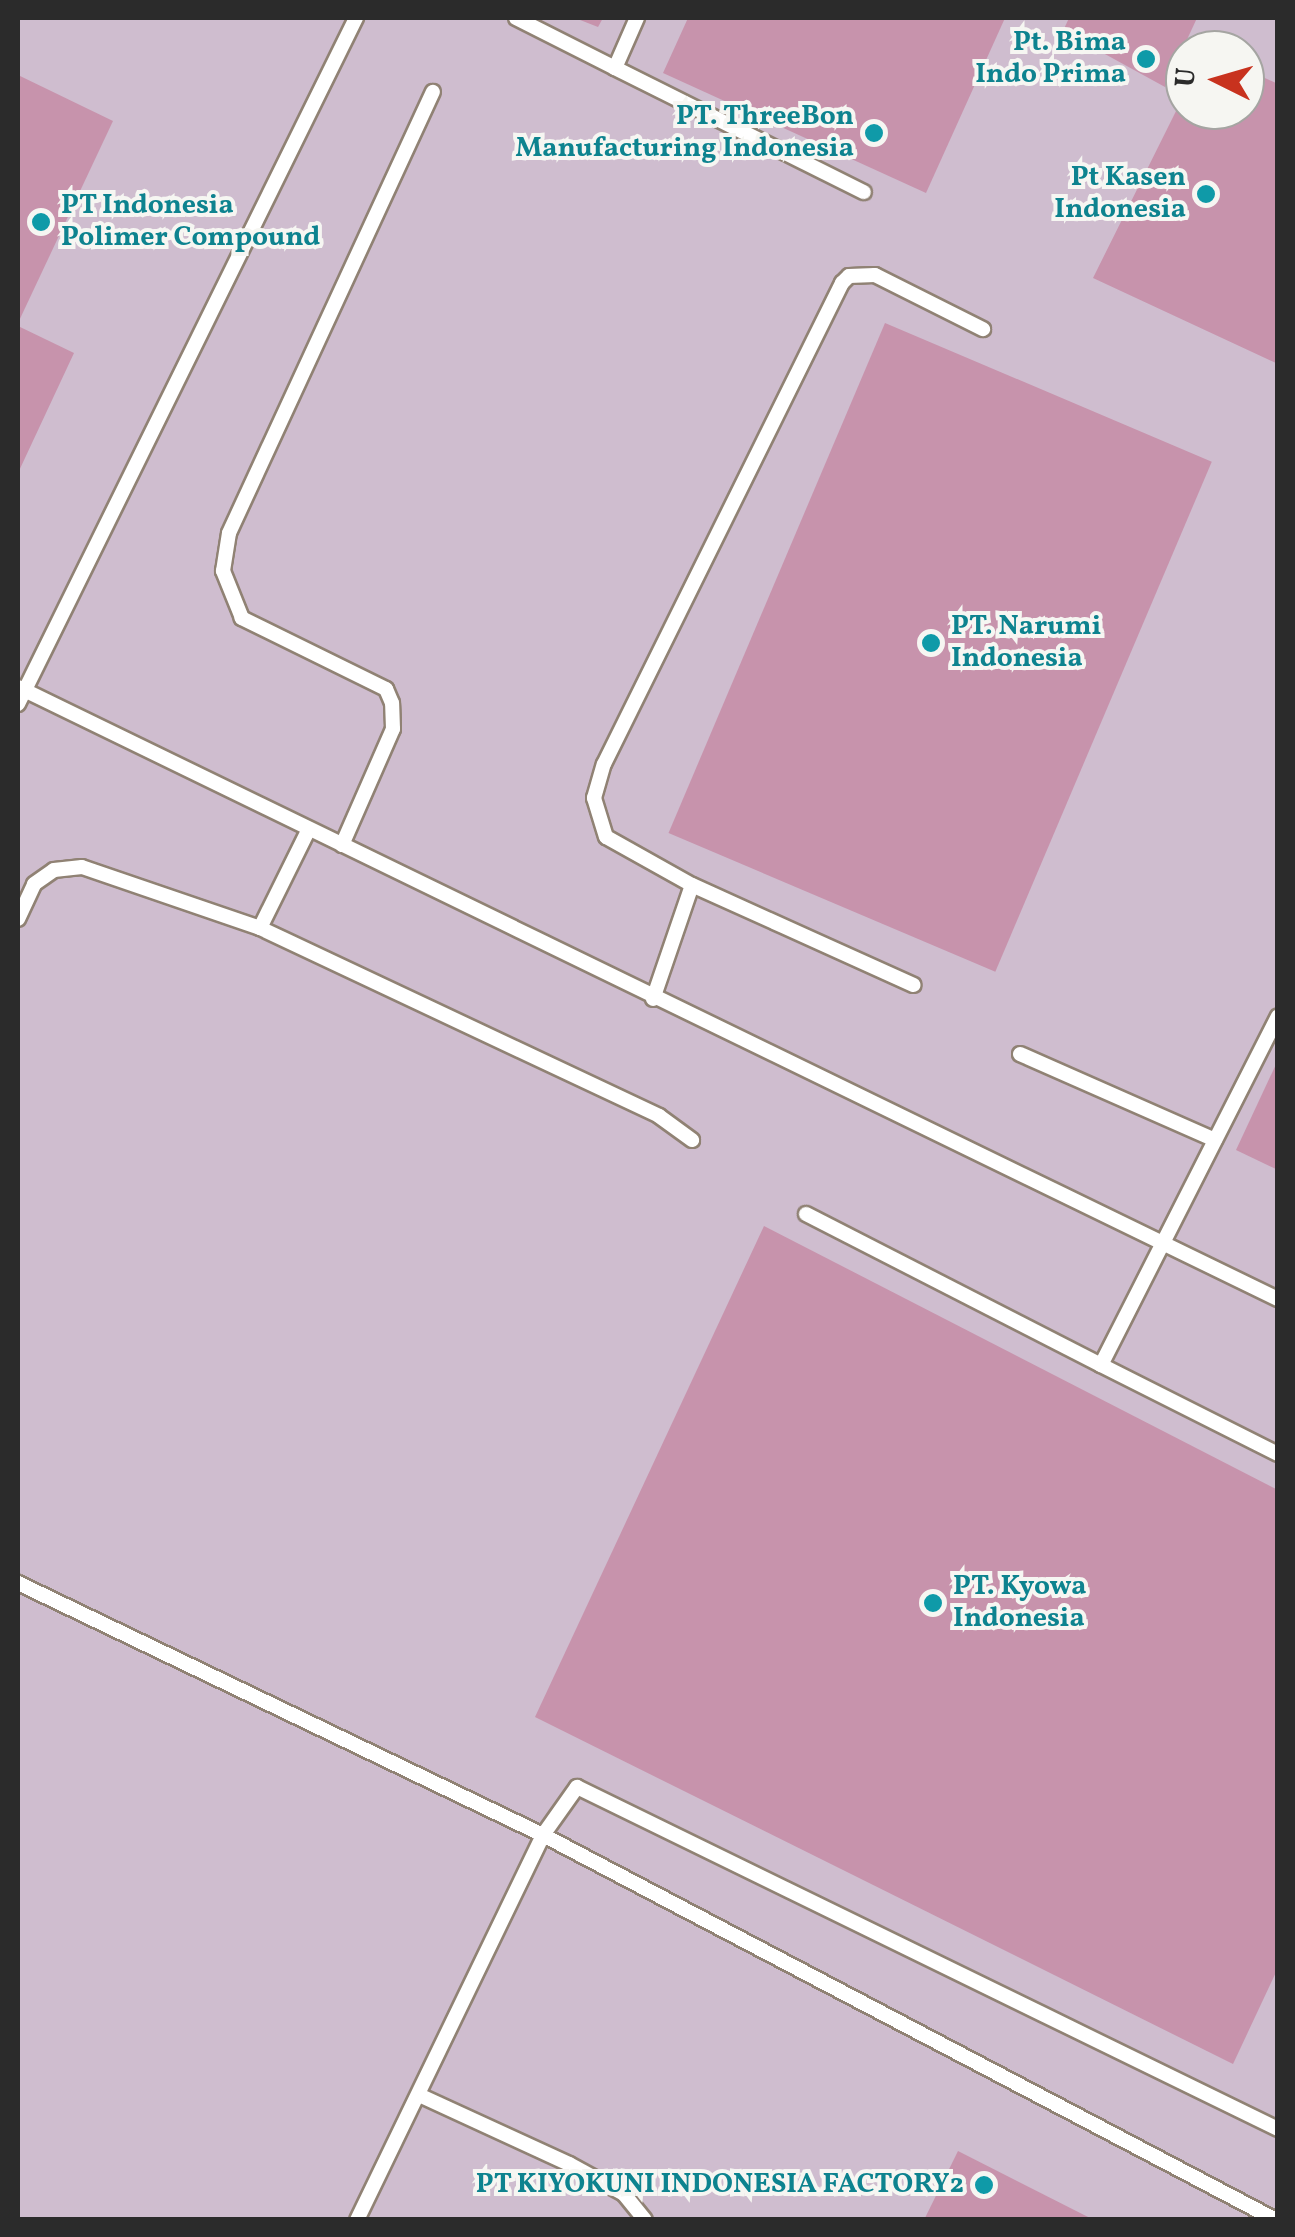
<!DOCTYPE html>
<style>
body{margin:0}
#map{position:relative;width:1295px;height:2237px;overflow:hidden;background:#f4dabd;font-family:Vollkorn,serif}
div>[style]{position:absolute}
.industrial>*{inset:0;background:#cfbdcf}
.building>*{inset:0;background:#c793ac;transform-origin:0 0}
.roads{filter:drop-shadow(2px 0 #908274) drop-shadow(-2px 0 #908274) drop-shadow(0 2px #908274) drop-shadow(0 -2px #908274)}
.service>*{height:14px;margin:-7px;padding:0 7px;transform-origin:7px;border-radius:7px;background:#fff}
.dots>*{width:28px;height:28px;translate:-50% -50%;box-sizing:border-box;border:5px solid #f6f6f2;border-radius:50%}
span{translate:-50% -50%;white-space:nowrap;text-align:center;line-height:1.15;-webkit-text-stroke:8px #f6f6f2;paint-order:stroke}
.culture-label{font-size:28px;color:#0d838f;font-weight:700}
.right{translate:-100% -50%;text-align:right}
.left{translate:0 -50%;text-align:left}
.frame{position:absolute;inset:0;border:20px solid #2b2b2b;pointer-events:none}
.north{position:absolute;left:1165px;top:30px;width:100px;height:100px;box-sizing:border-box;background:#f6f6f2;border:2px solid #a5a5a2;border-radius:50%;rotate:275deg;font-size:28px;font-weight:700;line-height:40px;text-align:center;color:#2b2b2b}
.north::after{content:'';display:block;margin:auto;width:35px;height:45px;background:#c8321e;clip-path:polygon(50% 0,100% 100%,50% 72%,0 100%)}
</style>
<div id="map">
<div class="industrial">
<i style="clip-path:polygon(evenodd,18px 18px,1277px 18px,1277px 2219px,18px 2219px,18px 18px,1185px 50px,1245px 50px,1245px 110px,1185px 110px,1185px 50px)"></i>
</div>
<div class="building">
<i style="clip-path:polygon(575px 18px,603px 18px,598px 27px)"></i>
<i style="clip-path:polygon(688px 18px,1005px 18px,926px 193px,663px 73px)"></i>
<i style="clip-path:polygon(1069px 18px,1197px 18px,1165px 87px,1063px 31px)"></i>
<i style="clip-path:polygon(1245px 69px,1278px 84px,1278px 364px,1093px 278px,1185px 93px,1185px 110px,1245px 110px)"></i>
<i style="clip-path:polygon(18px 75px,113px 121px,18px 323px)"></i>
<i style="left:885px;top:323px;width:355px;height:554px;rotate:23deg"></i>
<i style="clip-path:polygon(18px 326px,74px 353px,18px 473px)"></i>
<i style="clip-path:polygon(1278px 1060px,1278px 1170px,1236px 1150px)"></i>
<i style="clip-path:polygon(764px 1226px,1278px 1490px,1278px 1968px,1233px 2064px,535px 1717px)"></i>
<i style="clip-path:polygon(958px 2151px,1094px 2220px,924px 2220px)"></i>
</div>
<div class="roads">
<div class="service">
<i style="left:516px;top:18px;width:111px;rotate:26.8deg"></i>
<i style="left:615px;top:68px;width:55px;rotate:-66.3deg"></i>
<i style="left:615px;top:68px;width:278px;rotate:26.5deg"></i>
<i style="left:18px;top:687px;width:1401px;rotate:25.91deg"></i>
<i style="left:18px;top:704px;width:765px;rotate:-63.77deg"></i>
<i style="left:342px;top:845px;width:127px;rotate:-66.3deg"></i>
<i style="left:393px;top:729px;width:26px;rotate:-92deg"></i>
<i style="left:392px;top:703px;width:15px;rotate:-113deg"></i>
<i style="left:386px;top:689px;width:161px;rotate:-153.8deg"></i>
<i style="left:242px;top:618px;width:51px;rotate:-112deg"></i>
<i style="left:223px;top:571px;width:38px;rotate:-81deg"></i>
<i style="left:229px;top:533px;width:486px;rotate:-65.2deg"></i>
<i style="left:692px;top:885px;width:98px;rotate:-150.8deg"></i>
<i style="left:606px;top:837px;width:41px;rotate:-107.1deg"></i>
<i style="left:594px;top:798px;width:35px;rotate:-74deg"></i>
<i style="left:604px;top:764px;width:537px;rotate:-63.67deg"></i>
<i style="left:842px;top:283px;width:10px;rotate:-45deg"></i>
<i style="left:849px;top:276px;width:26px;rotate:-2deg"></i>
<i style="left:875px;top:275px;width:121px;rotate:26.6deg"></i>
<i style="left:18px;top:919px;width:38px;rotate:-65deg"></i>
<i style="left:34px;top:884px;width:24px;rotate:-35deg"></i>
<i style="left:54px;top:870px;width:28px;rotate:-6deg"></i>
<i style="left:82px;top:867px;width:188px;rotate:18.9deg"></i>
<i style="left:260px;top:928px;width:110px;rotate:-63.7deg"></i>
<i style="left:260px;top:928px;width:441px;rotate:25.2deg"></i>
<i style="left:659px;top:1116px;width:41px;rotate:36deg"></i>
<i style="left:653px;top:999px;width:120px;rotate:-71.1deg"></i>
<i style="left:692px;top:885px;width:243px;rotate:24.3deg"></i>
<i style="left:1020px;top:1054px;width:213px;rotate:23.8deg"></i>
<i style="left:806px;top:1214px;width:331px;rotate:27.1deg"></i>
<i style="left:1101px;top:1365px;width:391px;rotate:-63.1deg"></i>
<i style="left:1101px;top:1365px;width:198px;rotate:26.7deg"></i>
<i style="left:18px;top:1583px;width:582px;rotate:25.64deg"></i>
<i style="left:543px;top:1835px;width:828px;rotate:27.71deg"></i>
<i style="left:419px;top:2095px;width:165px;rotate:24.7deg"></i>
<i style="left:569px;top:2164px;width:63px;rotate:28.6deg"></i>
<i style="left:624px;top:2194px;width:33px;rotate:51deg"></i>
<i style="left:357px;top:2220px;width:428px;rotate:-64.2deg"></i>
<i style="left:543px;top:1835px;width:59px;rotate:-54.7deg"></i>
<i style="left:577px;top:1787px;width:780px;rotate:26.01deg"></i>
</div>
</div>
<div class="dots">
<i style="left:1146px;top:59px;background:#0f9aa8"></i>
<i style="left:874px;top:133px;background:#0f9aa8"></i>
<i style="left:1206px;top:194px;background:#0f9aa8"></i>
<i style="left:41px;top:222px;background:#0f9aa8"></i>
<i style="left:931px;top:643px;background:#0f9aa8"></i>
<i style="left:933px;top:1603px;background:#0f9aa8"></i>
<i style="left:984px;top:2185px;background:#0f9aa8"></i>
</div>
<div class="culture-label">
<span class="right" style="left:1126px;top:59px">Pt. Bima<br>Indo Prima</span>
<span class="right" style="left:854px;top:133px">PT. ThreeBon<br>Manufacturing Indonesia</span>
<span class="right" style="left:1186px;top:194px">Pt Kasen<br>Indonesia</span>
<span class="left" style="left:61px;top:222px">PT Indonesia<br>Polimer Compound</span>
<span class="left" style="left:951px;top:643px">PT. Narumi<br>Indonesia</span>
<span class="left" style="left:953px;top:1603px">PT. Kyowa<br>Indonesia</span>
<span class="right" style="left:964px;top:2185px">PT KIYOKUNI INDONESIA FACTORY2</span>
</div>
<div class="frame"></div>
<div class="north">U</div>
</div>
